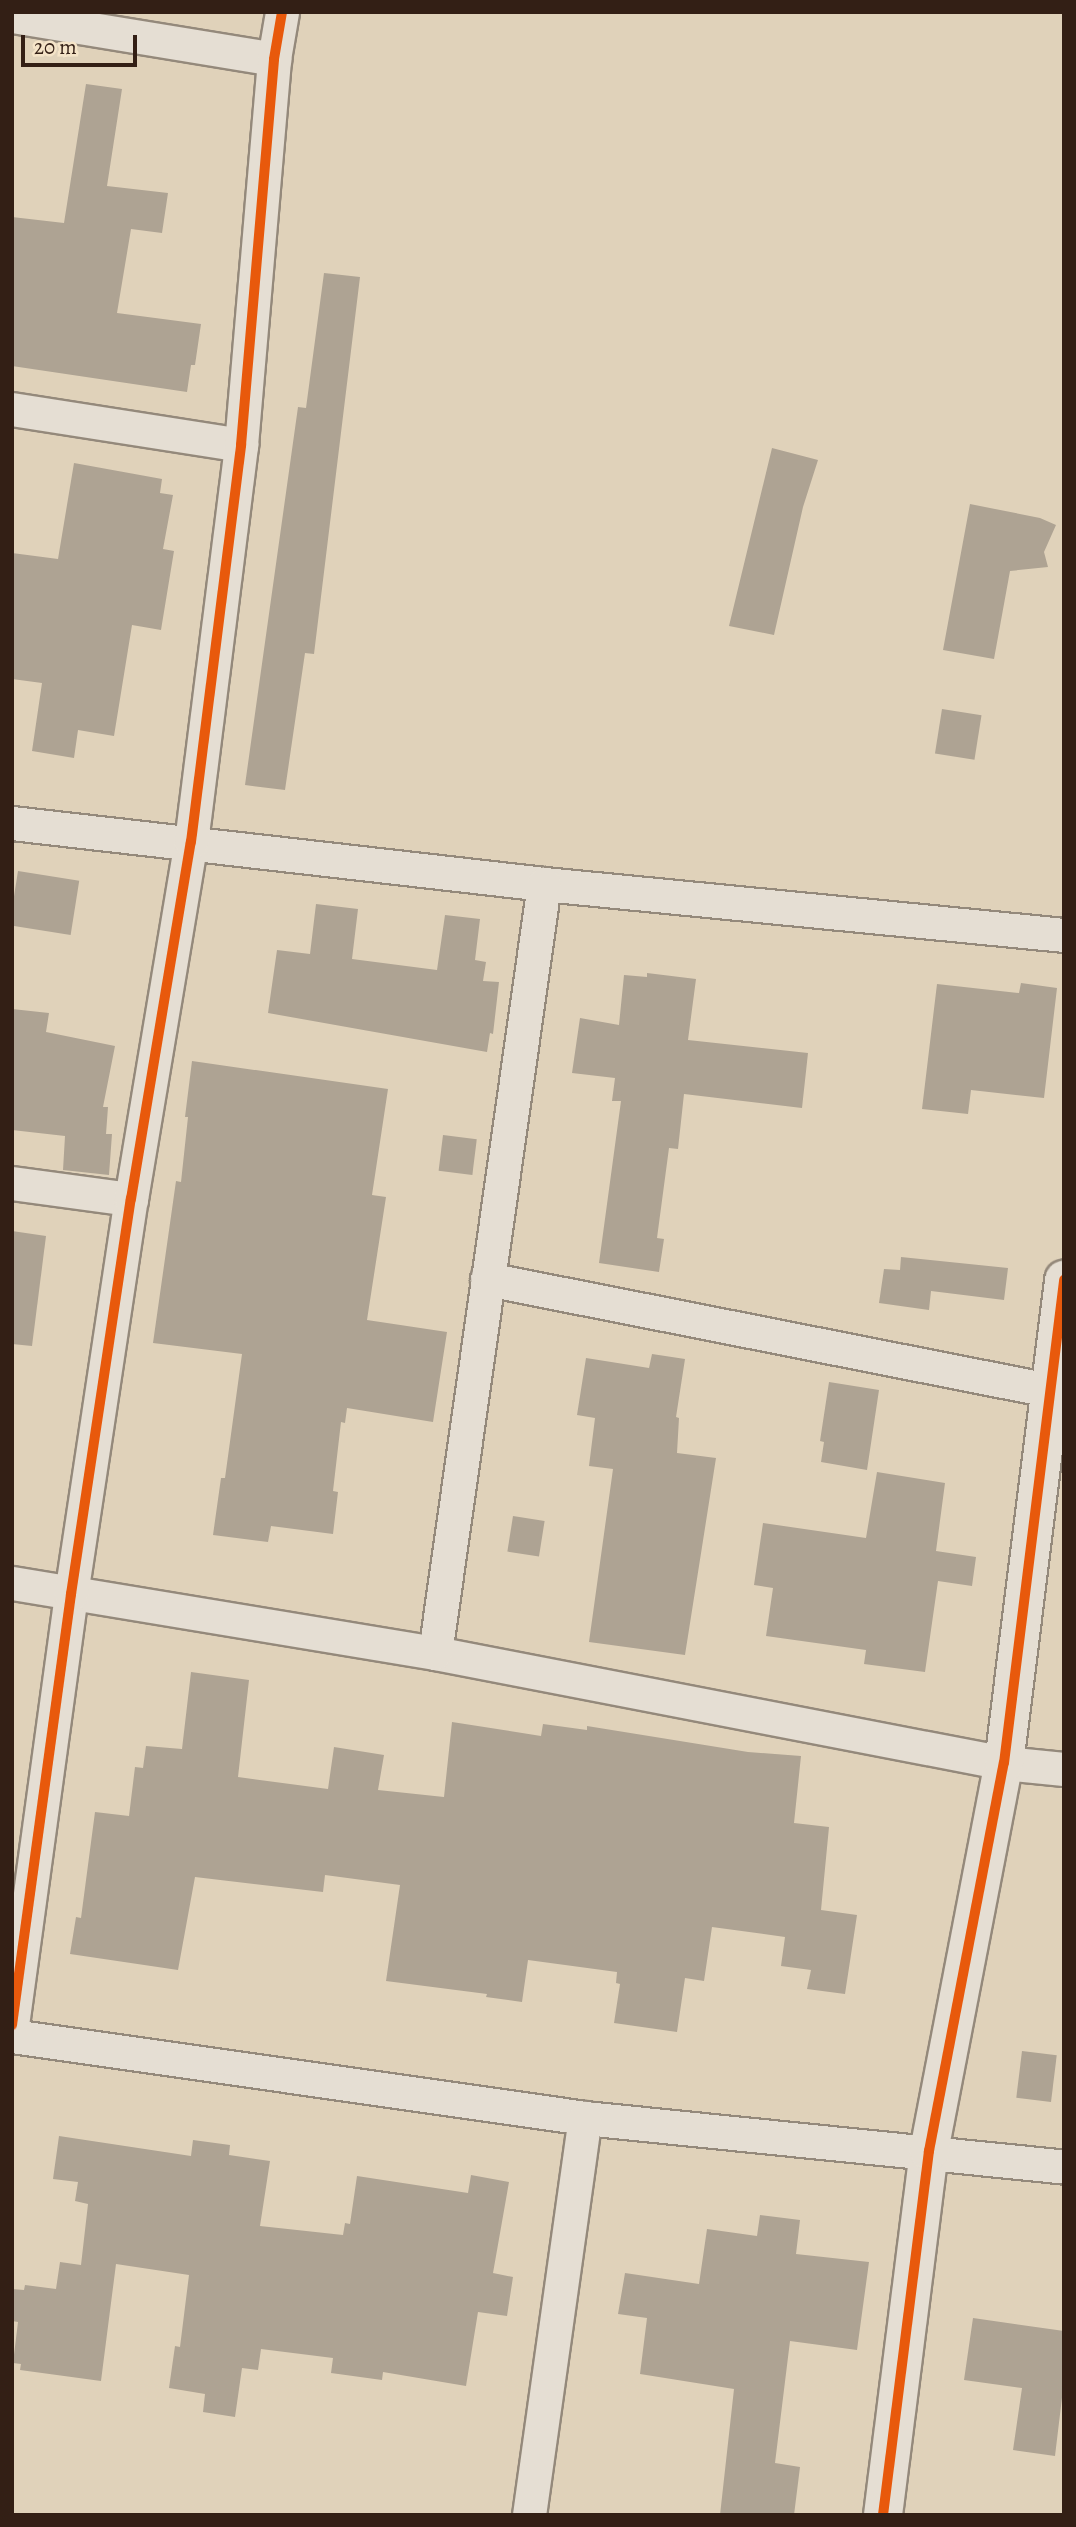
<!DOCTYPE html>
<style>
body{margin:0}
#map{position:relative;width:1076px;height:2527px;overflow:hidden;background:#e0d2ba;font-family:Alegreya,serif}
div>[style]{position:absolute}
.building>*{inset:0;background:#aea393;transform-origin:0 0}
.roads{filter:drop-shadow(2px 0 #94897b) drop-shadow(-2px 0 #94897b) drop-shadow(0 2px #94897b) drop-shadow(0 -2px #94897b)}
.minor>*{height:33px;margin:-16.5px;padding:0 16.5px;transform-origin:16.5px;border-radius:16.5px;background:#e5ded3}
.tertiary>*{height:38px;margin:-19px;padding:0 19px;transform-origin:19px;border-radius:19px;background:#e5ded3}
.cycleway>*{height:10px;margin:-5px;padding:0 5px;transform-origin:5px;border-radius:5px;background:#e8590c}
span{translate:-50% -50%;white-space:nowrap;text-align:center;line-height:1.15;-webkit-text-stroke:5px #f5e4c8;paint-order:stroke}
.frame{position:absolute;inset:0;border:14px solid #331f15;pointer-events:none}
.scale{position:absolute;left:21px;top:35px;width:116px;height:32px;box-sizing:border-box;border:4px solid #331f15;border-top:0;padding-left:9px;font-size:21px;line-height:24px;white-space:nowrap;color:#331f15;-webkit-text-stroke:5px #f5e4c8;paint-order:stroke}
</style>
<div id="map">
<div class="building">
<i style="clip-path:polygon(86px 84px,122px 89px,107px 186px,168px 193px,162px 233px,131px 229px,117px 313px,201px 324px,195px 365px,191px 365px,187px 392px,12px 366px,12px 217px,64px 223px)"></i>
<i style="clip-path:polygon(324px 273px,360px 277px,314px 654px,305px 653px,285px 790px,245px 785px,298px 407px,306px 408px)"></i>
<i style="clip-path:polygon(772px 448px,818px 460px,803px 507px,774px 635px,729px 626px)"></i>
<i style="clip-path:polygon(74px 463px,162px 479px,160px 493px,173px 495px,163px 549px,174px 551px,161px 630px,132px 625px,114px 736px,78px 730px,74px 758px,32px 751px,42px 683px,12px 679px,12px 553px,58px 559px)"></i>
<i style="clip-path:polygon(970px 504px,1040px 518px,1056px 525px,1044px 552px,1048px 567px,1010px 571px,994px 659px,943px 650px)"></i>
<i style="left:942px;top:709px;width:40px;height:45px;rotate:9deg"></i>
<i style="left:18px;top:871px;width:62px;height:55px;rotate:9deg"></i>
<i style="clip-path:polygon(316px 904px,358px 909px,352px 959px,437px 970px,445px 915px,480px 919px,475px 960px,486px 962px,483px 981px,499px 982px,493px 1034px,490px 1033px,487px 1052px,268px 1013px,277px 950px,310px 954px)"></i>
<i style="clip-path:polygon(647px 973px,696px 979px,688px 1040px,808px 1053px,802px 1108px,684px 1094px,678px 1149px,669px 1148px,657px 1238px,664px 1239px,659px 1272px,599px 1263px,621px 1101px,612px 1101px,615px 1078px,572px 1073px,580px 1018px,619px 1025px,624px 975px,647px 977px)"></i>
<i style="clip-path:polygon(1021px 983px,1057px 988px,1044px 1098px,971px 1090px,968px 1114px,922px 1109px,937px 984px,1019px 993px)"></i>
<i style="clip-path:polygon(12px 1009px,49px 1013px,46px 1032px,115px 1046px,103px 1107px,108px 1107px,106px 1134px,112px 1134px,109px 1175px,63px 1170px,65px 1136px,12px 1130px)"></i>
<i style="clip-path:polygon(192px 1061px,388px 1089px,372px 1195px,386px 1197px,367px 1320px,447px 1332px,433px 1422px,347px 1408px,345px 1423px,341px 1422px,333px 1491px,338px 1492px,333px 1534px,271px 1526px,268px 1542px,213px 1535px,221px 1478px,225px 1478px,242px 1354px,153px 1343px,176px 1181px,181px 1182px,188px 1117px,185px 1117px)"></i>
<i style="left:443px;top:1135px;width:34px;height:36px;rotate:7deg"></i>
<i style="clip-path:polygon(12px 1231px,46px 1236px,32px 1346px,12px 1344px)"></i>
<i style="clip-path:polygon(901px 1257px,1008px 1268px,1004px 1300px,931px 1291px,929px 1310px,879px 1303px,884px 1269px,900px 1270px)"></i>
<i style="clip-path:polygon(652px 1354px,685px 1359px,676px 1417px,679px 1418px,677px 1453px,716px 1458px,685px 1655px,589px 1642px,613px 1469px,589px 1466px,595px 1418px,577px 1415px,586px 1358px,649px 1368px)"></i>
<i style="clip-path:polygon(829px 1382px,879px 1390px,867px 1470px,821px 1462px,824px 1442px,820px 1441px)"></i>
<i style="clip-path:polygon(877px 1472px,945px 1483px,936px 1551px,976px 1557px,972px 1586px,938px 1581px,925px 1672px,864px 1664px,866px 1650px,766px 1636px,773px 1588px,754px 1585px,763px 1523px,866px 1538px)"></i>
<i style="left:513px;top:1516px;width:32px;height:36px;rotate:9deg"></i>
<i style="clip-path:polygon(191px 1672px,249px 1680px,238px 1777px,328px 1789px,334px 1747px,384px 1755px,378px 1790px,444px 1797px,452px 1722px,541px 1736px,543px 1724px,587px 1730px,587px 1726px,748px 1752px,801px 1756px,794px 1823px,829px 1827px,821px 1910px,857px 1915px,845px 1994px,807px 1989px,811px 1970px,781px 1966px,785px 1937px,712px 1927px,704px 1981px,685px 1978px,677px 2032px,614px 2023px,620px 1984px,616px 1983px,617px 1972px,528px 1960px,522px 2002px,486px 1997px,487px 1994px,386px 1981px,400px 1885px,325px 1875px,323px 1892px,195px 1877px,178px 1970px,70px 1954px,76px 1917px,81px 1918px,95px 1812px,129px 1816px,135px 1767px,143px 1768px,146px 1746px,182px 1749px)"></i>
<i style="left:1022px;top:2051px;width:35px;height:47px;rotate:7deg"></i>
<i style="clip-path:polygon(59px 2136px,191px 2156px,193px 2140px,230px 2145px,229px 2155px,270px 2161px,260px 2226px,343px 2235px,345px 2223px,350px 2224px,357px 2176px,468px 2193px,471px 2175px,509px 2182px,493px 2273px,513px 2277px,507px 2316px,478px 2312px,466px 2386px,383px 2372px,382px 2380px,331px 2373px,333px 2358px,261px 2349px,258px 2370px,242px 2368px,235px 2417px,203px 2412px,205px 2394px,169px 2388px,175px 2346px,180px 2347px,189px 2275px,116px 2264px,101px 2381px,20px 2370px,21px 2364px,13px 2363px,18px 2322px,12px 2321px,12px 2289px,24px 2290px,25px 2285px,56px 2289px,60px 2262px,81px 2265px,88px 2204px,75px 2201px,78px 2182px,53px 2179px)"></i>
<i style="clip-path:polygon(760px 2215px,800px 2220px,796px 2254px,869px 2262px,857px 2350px,790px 2341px,775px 2463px,800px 2467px,794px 2515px,720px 2515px,734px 2389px,640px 2374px,647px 2318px,618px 2314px,625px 2273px,699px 2284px,707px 2229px,757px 2236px)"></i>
<i style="clip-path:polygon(973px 2318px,1064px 2331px,1064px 2381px,1055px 2456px,1013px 2450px,1022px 2388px,964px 2380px)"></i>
</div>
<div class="roads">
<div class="minor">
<i style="left:12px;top:16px;width:266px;rotate:9.3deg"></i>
<i style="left:12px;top:409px;width:232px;rotate:8.9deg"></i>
<i style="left:12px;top:823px;width:535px;rotate:6.54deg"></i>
<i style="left:544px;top:884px;width:522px;rotate:5.6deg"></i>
<i style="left:12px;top:1183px;width:120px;rotate:7.7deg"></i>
<i style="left:487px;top:1279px;width:588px;rotate:11.18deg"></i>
<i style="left:12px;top:1583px;width:429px;rotate:9.4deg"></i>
<i style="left:435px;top:1653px;width:580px;rotate:10.94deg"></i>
<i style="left:1004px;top:1763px;width:60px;rotate:5.7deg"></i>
<i style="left:435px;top:1653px;width:777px;rotate:-81.93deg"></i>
<i style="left:12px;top:2025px;width:435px;rotate:-82.2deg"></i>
<i style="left:71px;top:1594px;width:400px;rotate:-81.4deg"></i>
<i style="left:131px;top:1199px;width:362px;rotate:-80.5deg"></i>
<i style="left:191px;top:842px;width:400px;rotate:-82.8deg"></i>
<i style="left:241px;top:445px;width:387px;rotate:-85.1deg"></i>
<i style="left:274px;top:59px;width:48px;rotate:-80.3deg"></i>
<i style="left:12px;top:2036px;width:579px;rotate:8.14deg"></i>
<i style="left:585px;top:2118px;width:481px;rotate:5.8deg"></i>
<i style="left:529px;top:2515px;width:401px;rotate:-82deg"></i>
</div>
<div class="tertiary">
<i style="left:883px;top:2515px;width:367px;rotate:-82.8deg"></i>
<i style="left:929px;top:2151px;width:395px;rotate:-79.1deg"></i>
<i style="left:1004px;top:1763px;width:487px;rotate:-82.9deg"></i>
</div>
</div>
<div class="cycleway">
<i style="left:12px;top:2025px;width:435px;rotate:-82.2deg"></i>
<i style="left:71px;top:1594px;width:400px;rotate:-81.4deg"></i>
<i style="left:131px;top:1199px;width:362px;rotate:-80.5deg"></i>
<i style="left:191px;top:842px;width:400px;rotate:-82.8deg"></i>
<i style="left:241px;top:445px;width:387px;rotate:-85.1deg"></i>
<i style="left:274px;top:59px;width:48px;rotate:-80.3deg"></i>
<i style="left:883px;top:2515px;width:367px;rotate:-82.8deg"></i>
<i style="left:929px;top:2151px;width:395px;rotate:-79.1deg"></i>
<i style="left:1004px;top:1763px;width:487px;rotate:-82.9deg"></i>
</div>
<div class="frame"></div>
<div class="scale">20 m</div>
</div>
